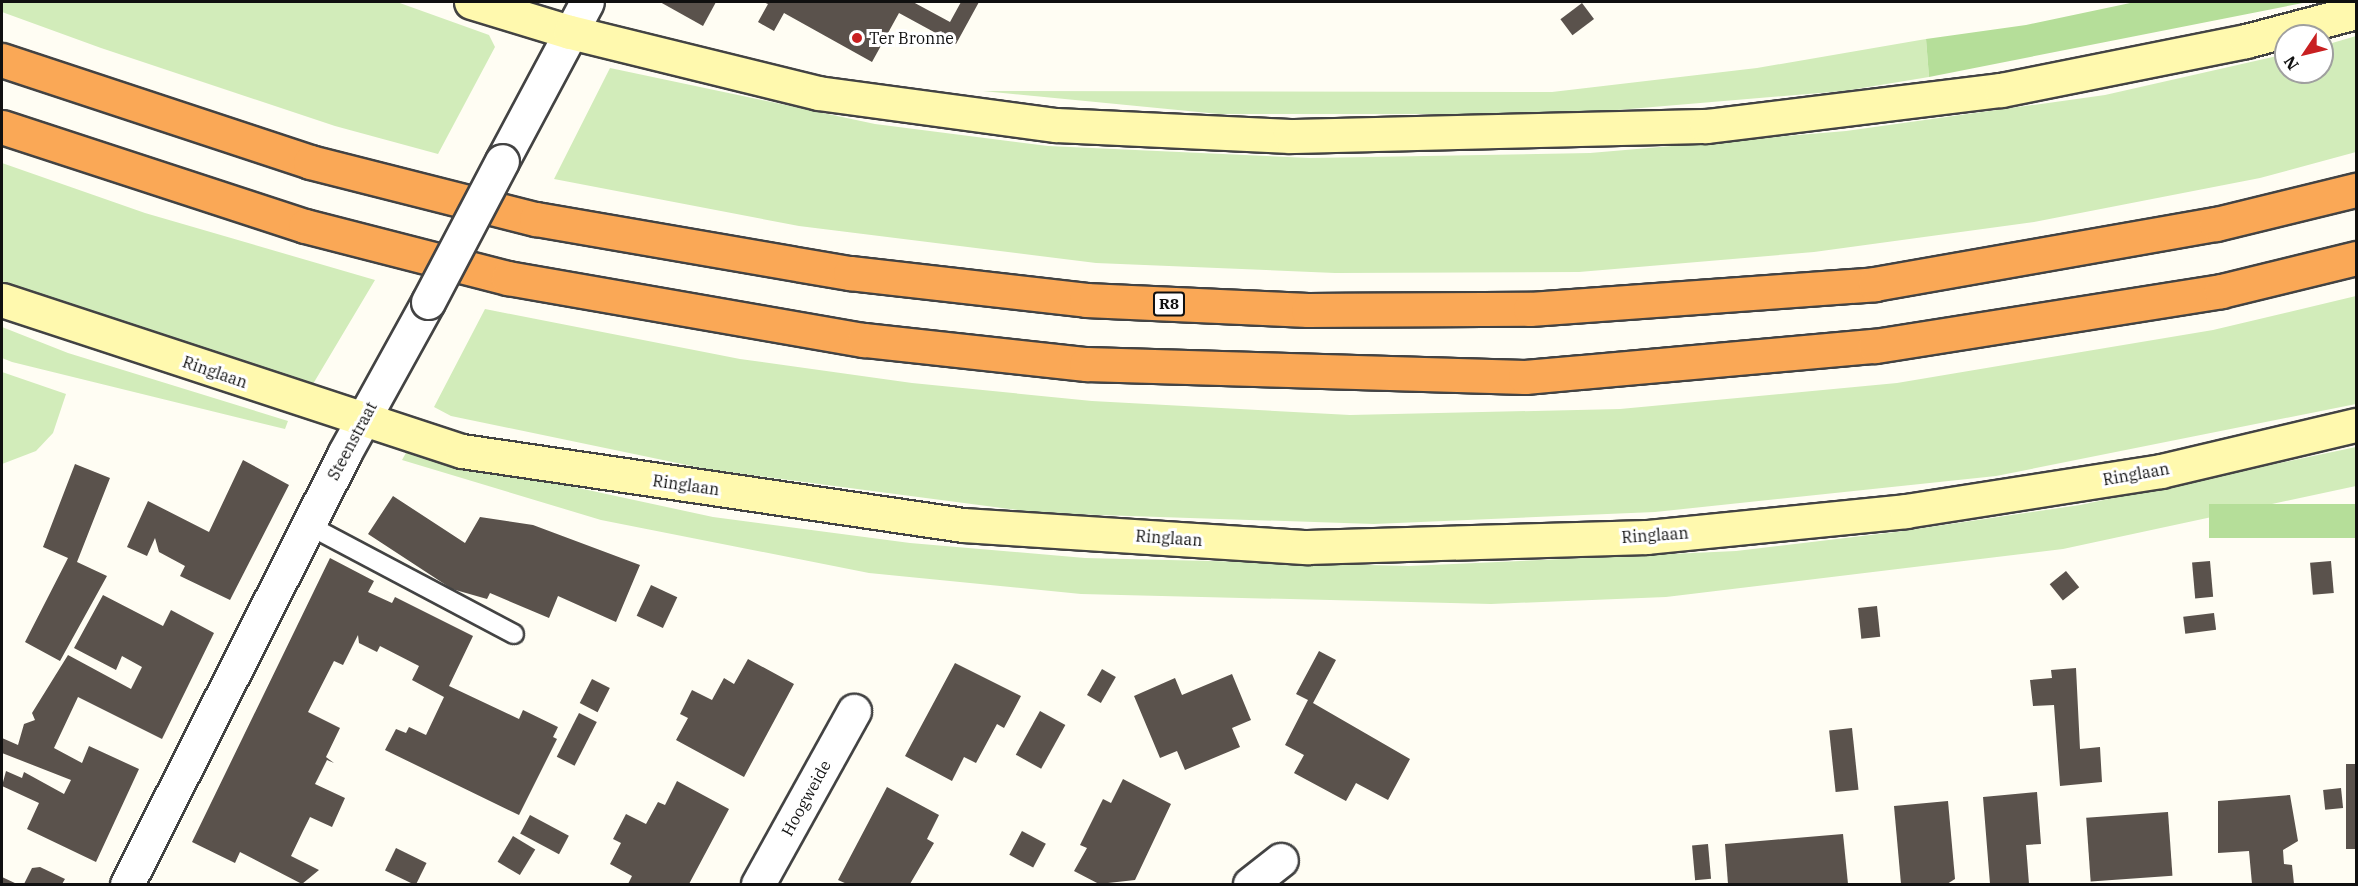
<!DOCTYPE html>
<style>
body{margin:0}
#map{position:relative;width:2358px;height:886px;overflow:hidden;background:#fffdf3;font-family:"IBM Plex Serif",serif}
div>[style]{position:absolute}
.green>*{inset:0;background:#d2ecba}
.forest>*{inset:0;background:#b5de99;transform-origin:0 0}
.building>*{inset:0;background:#5a524c;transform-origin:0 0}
.roads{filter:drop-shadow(2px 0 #434343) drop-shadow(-2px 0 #434343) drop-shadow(0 2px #434343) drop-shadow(0 -2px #434343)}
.lane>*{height:18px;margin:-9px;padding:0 9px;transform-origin:9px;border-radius:9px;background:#fff}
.street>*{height:33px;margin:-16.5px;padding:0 16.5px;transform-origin:16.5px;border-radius:16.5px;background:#fff}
.secondary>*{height:33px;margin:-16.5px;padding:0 16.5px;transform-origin:16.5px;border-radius:16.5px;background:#fff9ae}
.highway>*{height:33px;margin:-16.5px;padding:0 16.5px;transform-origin:16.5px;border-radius:16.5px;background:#faa856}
.bridges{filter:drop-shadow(2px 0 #434343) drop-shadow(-2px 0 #434343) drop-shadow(0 2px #434343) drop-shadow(0 -2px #434343)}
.street-bridge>*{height:33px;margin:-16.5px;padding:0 16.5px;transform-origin:16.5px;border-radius:16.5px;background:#fff}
.dots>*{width:16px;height:16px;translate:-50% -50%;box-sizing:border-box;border:3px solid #fff;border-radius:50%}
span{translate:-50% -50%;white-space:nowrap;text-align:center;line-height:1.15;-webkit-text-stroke:6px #fff;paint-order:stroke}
.shield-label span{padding:2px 4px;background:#fff;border:2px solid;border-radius:4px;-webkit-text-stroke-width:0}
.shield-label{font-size:15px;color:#101010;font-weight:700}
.poi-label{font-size:16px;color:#101010}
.left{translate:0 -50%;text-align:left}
.street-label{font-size:16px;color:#101010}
.frame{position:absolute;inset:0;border:3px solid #101010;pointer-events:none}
.north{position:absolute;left:2274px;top:24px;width:60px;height:60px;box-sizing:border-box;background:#fff;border:2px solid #9f9f9f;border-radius:50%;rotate:235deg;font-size:16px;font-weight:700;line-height:24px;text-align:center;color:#101010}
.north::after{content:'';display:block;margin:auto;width:21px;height:27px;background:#c82021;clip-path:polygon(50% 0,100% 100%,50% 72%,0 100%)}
</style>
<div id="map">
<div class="green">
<i style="clip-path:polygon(2px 2px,397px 2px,489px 35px,495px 47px,438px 154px,335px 126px,101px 48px,2px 12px)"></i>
<i style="clip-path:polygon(2356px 36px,2356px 152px,2260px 178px,2034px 222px,1814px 252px,1579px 272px,1335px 273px,1096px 263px,799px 226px,554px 179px,610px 68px,875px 124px,1048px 146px,1310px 158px,1590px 153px,1846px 131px,2105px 95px,2286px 54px,2286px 72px,2322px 72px,2322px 46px)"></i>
<i style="clip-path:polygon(1926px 39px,1929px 77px,1844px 91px,1570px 114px,1219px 114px,983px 91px,1552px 92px,1757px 68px)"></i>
<i style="clip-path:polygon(2px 163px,145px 213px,375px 280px,313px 384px,2px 283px)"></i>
<i style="clip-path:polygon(2356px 296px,2356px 404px,1996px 476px,1655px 512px,1374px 524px,1040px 513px,706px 469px,451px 416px,434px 407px,485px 309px,740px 359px,912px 383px,1092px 401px,1350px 415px,1620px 409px,1897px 383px,2213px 330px)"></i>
<i style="clip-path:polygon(2px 327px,68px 353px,288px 421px,285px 429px,12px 362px,2px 358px)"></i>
<i style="clip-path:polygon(2px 372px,66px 394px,53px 433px,36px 451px,2px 464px)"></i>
<i style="clip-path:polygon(2356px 447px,2356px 486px,2063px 549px,1666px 597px,1491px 604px,1081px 594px,869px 573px,601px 520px,402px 460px,407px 451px,713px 517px,910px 543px,1085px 558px,1409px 566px,1736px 551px,1896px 532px,2080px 505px)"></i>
</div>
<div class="forest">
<i style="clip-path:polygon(2135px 2px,2308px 2px,1929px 77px,1926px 39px,2026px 25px)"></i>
<i style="left:2356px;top:504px;width:34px;height:147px;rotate:90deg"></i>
</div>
<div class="building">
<i style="clip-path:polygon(660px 2px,716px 2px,703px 26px)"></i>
<i style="clip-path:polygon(763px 2px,913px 2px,950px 22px,961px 2px,979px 2px,956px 44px,899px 13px,872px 62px,784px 13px,774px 31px,758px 22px,768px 4px)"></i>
<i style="left:1582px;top:3px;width:20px;height:27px;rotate:53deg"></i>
<i style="clip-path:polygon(243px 460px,289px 485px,230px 600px,180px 576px,185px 566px,159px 552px,155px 538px,147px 556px,127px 547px,148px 501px,209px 532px)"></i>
<i style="clip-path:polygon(75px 464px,110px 478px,77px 562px,107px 576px,60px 661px,25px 642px,68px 558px,43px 547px)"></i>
<i style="clip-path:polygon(393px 496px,465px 543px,480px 517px,533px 525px,640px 565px,616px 622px,558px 596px,549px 618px,490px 593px,487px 599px,452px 589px,368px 534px)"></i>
<i style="clip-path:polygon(330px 558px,374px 581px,368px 592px,392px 603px,395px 597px,473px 636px,449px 686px,519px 719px,523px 710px,558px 727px,553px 737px,557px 739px,519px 815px,385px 750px,396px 729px,406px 733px,409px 727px,426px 735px,444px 697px,412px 680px,419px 666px,380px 646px,377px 652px,359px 643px,358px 635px,343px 665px,334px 661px,308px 712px,340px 728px,326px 757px,334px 763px,327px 760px,315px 784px,345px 798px,332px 827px,310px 817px,303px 831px,291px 856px,319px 870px,302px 884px,240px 852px,235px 863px,192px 842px)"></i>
<i style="left:2210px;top:561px;width:36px;height:18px;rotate:85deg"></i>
<i style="left:2331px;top:561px;width:32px;height:21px;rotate:85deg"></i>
<i style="left:2066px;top:571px;width:21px;height:21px;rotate:51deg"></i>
<i style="left:651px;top:585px;width:29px;height:34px;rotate:25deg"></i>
<i style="clip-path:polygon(103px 595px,163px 626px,171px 610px,214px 633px,162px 739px,78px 697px,54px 748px,82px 763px,89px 746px,139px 769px,96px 862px,27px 829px,39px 803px,2px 786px,6px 771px,22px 778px,24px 772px,64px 794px,71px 780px,2px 753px,2px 738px,18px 745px,24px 724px,35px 720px,32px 713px,68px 655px,131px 689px,142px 667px,122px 656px,116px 670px,74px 648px)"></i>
<i style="left:1877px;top:606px;width:31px;height:19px;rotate:84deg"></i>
<i style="left:2214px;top:613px;width:17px;height:31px;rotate:83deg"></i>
<i style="clip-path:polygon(1319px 651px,1336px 660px,1313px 703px,1410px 759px,1388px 800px,1356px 783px,1346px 801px,1294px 773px,1304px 755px,1285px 745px,1308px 700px,1296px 694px)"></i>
<i style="clip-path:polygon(748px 659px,794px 684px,744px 777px,676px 740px,688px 718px,680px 714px,692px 690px,712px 700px,724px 678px,734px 684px)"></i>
<i style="clip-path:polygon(955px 663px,1021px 696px,1004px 728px,997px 724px,976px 763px,964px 757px,952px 781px,905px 756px)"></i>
<i style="clip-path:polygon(2076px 668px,2080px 749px,2100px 747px,2102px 782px,2060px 786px,2054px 705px,2033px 706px,2030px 680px,2052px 678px,2051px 670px)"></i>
<i style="left:1102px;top:669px;width:16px;height:30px;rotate:30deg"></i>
<i style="clip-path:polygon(1232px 674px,1251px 720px,1232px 728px,1240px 747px,1185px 770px,1177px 751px,1160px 758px,1134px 696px,1175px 678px,1182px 695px)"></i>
<i style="left:592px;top:679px;width:20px;height:27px;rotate:27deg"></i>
<i style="left:1040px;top:711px;width:29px;height:50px;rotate:29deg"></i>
<i style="left:579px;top:713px;width:20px;height:49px;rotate:27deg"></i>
<i style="left:1852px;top:728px;width:62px;height:23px;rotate:84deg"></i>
<i style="left:2356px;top:764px;width:85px;height:10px;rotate:90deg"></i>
<i style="clip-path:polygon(1123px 779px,1171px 804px,1135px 880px,1099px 884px,1074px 871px,1087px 848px,1080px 845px,1103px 799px,1111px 803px)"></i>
<i style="clip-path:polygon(677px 781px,729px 809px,689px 884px,628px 884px,632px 876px,610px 864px,621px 843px,613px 839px,626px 814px,646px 824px,658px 802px,665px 805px)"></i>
<i style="clip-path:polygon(887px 787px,939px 815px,927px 839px,934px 843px,910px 884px,847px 884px,838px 880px)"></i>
<i style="left:2341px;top:788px;width:20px;height:18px;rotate:84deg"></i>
<i style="clip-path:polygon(2037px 792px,2041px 844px,2026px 845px,2029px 884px,1990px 884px,1983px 797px)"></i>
<i style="clip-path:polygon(2290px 795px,2298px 841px,2283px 850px,2284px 864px,2292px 865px,2294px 884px,2252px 884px,2249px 851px,2218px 853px,2218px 801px)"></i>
<i style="clip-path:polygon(1948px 801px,1955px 879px,1947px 884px,1901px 884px,1894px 806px)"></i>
<i style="left:2168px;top:812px;width:64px;height:82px;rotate:86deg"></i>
<i style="left:530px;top:815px;width:44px;height:21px;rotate:28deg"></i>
<i style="left:1022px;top:831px;width:27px;height:27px;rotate:28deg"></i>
<i style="clip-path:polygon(1843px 834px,1848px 884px,1728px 884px,1725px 844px)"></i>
<i style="left:513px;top:836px;width:26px;height:30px;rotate:31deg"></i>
<i style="left:1708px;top:844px;width:35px;height:16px;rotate:85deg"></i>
<i style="left:396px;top:848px;width:34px;height:25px;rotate:26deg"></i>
<i style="clip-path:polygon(40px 867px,65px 879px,62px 884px,24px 884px,32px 868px)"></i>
<i style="clip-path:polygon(2px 877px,17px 884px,2px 884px)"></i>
</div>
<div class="roads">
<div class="lane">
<i style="left:308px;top:525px;width:233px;rotate:27.9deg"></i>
</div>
<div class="street">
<i style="left:502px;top:161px;width:180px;rotate:-61.9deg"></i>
<i style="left:127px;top:884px;width:482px;rotate:-63.2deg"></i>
<i style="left:344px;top:454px;width:174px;rotate:-61.1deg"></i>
<i style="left:758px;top:884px;width:198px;rotate:-61deg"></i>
<i style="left:1250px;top:884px;width:39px;rotate:-38deg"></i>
</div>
<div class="secondary">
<i style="left:471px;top:2px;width:103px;rotate:16.9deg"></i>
<i style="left:570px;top:32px;width:255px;rotate:13.8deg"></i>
<i style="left:818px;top:93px;width:240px;rotate:7.7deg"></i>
<i style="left:1056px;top:125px;width:234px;rotate:2.7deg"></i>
<i style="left:1290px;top:136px;width:416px;rotate:-1.4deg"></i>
<i style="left:1706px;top:126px;width:297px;rotate:-7deg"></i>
<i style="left:2001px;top:90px;width:250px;rotate:-11.3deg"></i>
<i style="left:2246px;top:41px;width:114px;rotate:-14.8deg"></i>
<i style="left:2px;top:300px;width:484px;rotate:18.2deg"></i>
<i style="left:462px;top:451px;width:506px;rotate:8.4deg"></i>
<i style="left:963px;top:525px;width:345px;rotate:3.7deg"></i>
<i style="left:1307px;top:547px;width:340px;rotate:-1.7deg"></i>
<i style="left:1647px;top:537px;width:260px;rotate:-5.7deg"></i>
<i style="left:1906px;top:511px;width:258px;rotate:-8.9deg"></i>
<i style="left:2161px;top:471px;width:200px;rotate:-13.3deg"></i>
</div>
<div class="highway">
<i style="left:2px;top:60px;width:324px;rotate:18.3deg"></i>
<i style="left:310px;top:162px;width:233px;rotate:14.2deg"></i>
<i style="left:536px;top:219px;width:319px;rotate:9.8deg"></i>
<i style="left:850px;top:273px;width:238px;rotate:6.5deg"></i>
<i style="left:1086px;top:300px;width:222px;rotate:2.6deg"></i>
<i style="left:1308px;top:310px;width:222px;rotate:-0.3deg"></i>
<i style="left:1530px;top:309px;width:346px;rotate:-4.1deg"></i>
<i style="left:1875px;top:284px;width:346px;rotate:-10deg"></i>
<i style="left:2216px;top:224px;width:144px;rotate:-13.7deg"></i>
<i style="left:2px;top:127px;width:319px;rotate:18.1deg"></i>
<i style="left:305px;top:226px;width:210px;rotate:14.4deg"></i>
<i style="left:508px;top:278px;width:361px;rotate:9.9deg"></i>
<i style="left:864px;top:340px;width:223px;rotate:6.2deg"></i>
<i style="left:1086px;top:364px;width:439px;rotate:1.7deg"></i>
<i style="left:1525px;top:377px;width:351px;rotate:-5.1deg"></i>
<i style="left:1875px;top:346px;width:350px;rotate:-9deg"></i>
<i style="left:2221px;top:291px;width:139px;rotate:-13.7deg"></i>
</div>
</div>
<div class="bridges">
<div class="street-bridge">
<i style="left:428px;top:302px;width:159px;rotate:-62.3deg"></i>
</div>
</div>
<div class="dots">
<i style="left:857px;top:38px;background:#c82021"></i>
</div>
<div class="shield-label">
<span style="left:1169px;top:304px">R8</span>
</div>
<div class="poi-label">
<span class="left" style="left:869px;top:38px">Ter Bronne</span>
</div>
<div class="street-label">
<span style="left:215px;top:372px;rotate:19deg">Ringlaan</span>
<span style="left:352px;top:441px;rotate:-62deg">Steenstraat</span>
<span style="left:2136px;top:474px;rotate:-10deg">Ringlaan</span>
<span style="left:686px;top:485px;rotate:8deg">Ringlaan</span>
<span style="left:1655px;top:535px;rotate:-4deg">Ringlaan</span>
<span style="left:1169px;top:538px;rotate:4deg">Ringlaan</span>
<span style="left:806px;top:798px;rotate:-61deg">Hoogweide</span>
</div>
<div class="frame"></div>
<div class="north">N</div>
</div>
